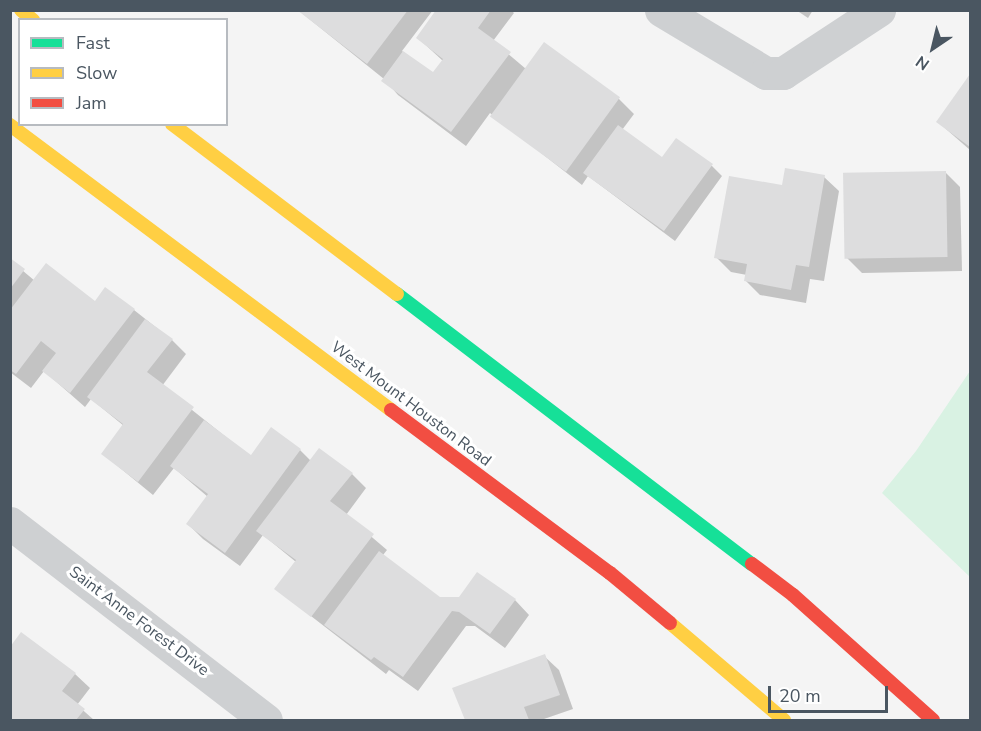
<!DOCTYPE html>
<style>
body{margin:0}
#map{position:relative;width:981px;height:731px;overflow:hidden;background:#f4f4f4;font-family:"Nunito Sans",sans-serif}
div>[style]{position:absolute}
.green>*{inset:0;background:#d9f2e3}
.shadow>*{inset:0;background:#0003}
.building>*{inset:0;background:#ddddde;transform-origin:0 0}
.street>*{height:33px;margin:-16.5px;padding:0 16.5px;transform-origin:16.5px;border-radius:16.5px;background:#ced0d2}
.fast>*{height:14px;margin:-7px;padding:0 7px;transform-origin:7px;border-radius:7px;background:#16e098}
.slow>*{height:14px;margin:-7px;padding:0 7px;transform-origin:7px;border-radius:7px;background:#ffcf43}
.jam>*{height:14px;margin:-7px;padding:0 7px;transform-origin:7px;border-radius:7px;background:#f24e42}
span{translate:-50% -50%;white-space:nowrap;text-align:center;line-height:1.15;-webkit-text-stroke:6px #fff;paint-order:stroke}
.street-label{font-size:16px;color:#4a5661}
.frame{position:absolute;inset:0;border:12px solid #4a5661;pointer-events:none}
.legend{position:absolute;left:18px;top:18px;width:210px;height:108px;box-sizing:border-box;background:#fff;border:2px solid #b7bbc0;margin:0;padding:8px 10px;list-style:none;font-size:18px;color:#4a5661}
.legend li{display:flex;align-items:center;gap:12px;height:30px}
.legend b{width:30px;border:2px solid #b7bbc0}
.north{position:absolute;left:903px;top:18px;width:60px;height:60px;-webkit-text-stroke:4px #fff;paint-order:stroke;rotate:215deg;font-size:16px;font-weight:700;line-height:24px;text-align:center;color:#4a5661}
.north::after{content:'';display:block;margin:auto;width:21px;height:27px;background:#4a5661;clip-path:polygon(50% 0,100% 100%,50% 72%,0 100%)}
.scale{position:absolute;left:768px;top:686px;width:120px;height:27px;box-sizing:border-box;border:3px solid #4a5661;border-top:0;padding-left:8px;font-size:18px;line-height:21px;white-space:nowrap;color:#4a5661;-webkit-text-stroke:4px #fff;paint-order:stroke}
</style>
<div id="map">
<div class="green">
<i style="clip-path:polygon(970px 371px,970px 577px,882px 493px,916px 451px)"></i>
</div>
<div class="shadow">
<i style="clip-path:polygon(298px 10px,433px 10px,402px 51px,433px 74px,443px 61px,418px 38px,438px 10px,511px 10px,514px 13px,493px 41px,526px 69px,619px 99px,634px 114px,622px 130px,662px 159px,712px 166px,722px 176px,675px 241px,588px 176px,582px 185px,490px 113px,466px 146px,398px 95px,384px 79px)"></i>
<i style="clip-path:polygon(796px 10px,813px 10px,808px 18px)"></i>
<i style="clip-path:polygon(970px 76px,970px 150px,938px 122px)"></i>
<i style="clip-path:polygon(945px 172px,960px 187px,962px 271px,862px 273px,847px 258px)"></i>
<i style="clip-path:polygon(824px 177px,839px 191px,824px 281px,810px 279px,806px 303px,760px 295px,746px 281px,747px 275px,731px 272px,716px 257px,783px 187px)"></i>
<i style="clip-path:polygon(10px 260px,35px 281px,95px 303px,134px 310px,172px 340px,186px 354px,162px 386px,251px 457px,300px 450px,311px 461px,352px 474px,366px 488px,346px 515px,387px 550px,383px 555px,440px 599px,515px 600px,529px 615px,505px 648px,475px 626px,466px 626px,418px 691px,389px 670px,386px 674px,276px 589px,296px 562px,263px 535px,240px 566px,203px 539px,188px 524px,208px 497px,174px 468px,153px 495px,103px 454px,124px 426px,91px 399px,85px 407px,44px 371px,31px 388px,10px 372px)"></i>
<i style="clip-path:polygon(10px 649px,75px 674px,90px 688px,77px 705px,94px 720px,10px 720px)"></i>
<i style="clip-path:polygon(544px 656px,559px 670px,573px 709px,541px 720px,466px 720px,454px 689px)"></i>
</div>
<div class="building">
<i style="clip-path:polygon(297px 10px,408px 10px,367px 64px)"></i>
<i style="clip-path:polygon(436px 10px,491px 10px,478px 28px,511px 52px,451px 132px,381px 81px,403px 51px,433px 72px,443px 59px,416px 38px)"></i>
<i style="left:544px;top:42px;width:94px;height:92px;rotate:36deg"></i>
<i style="clip-path:polygon(970px 74px,970px 147px,936px 122px)"></i>
<i style="clip-path:polygon(618px 125px,662px 157px,676px 138px,713px 164px,664px 231px,583px 173px)"></i>
<i style="clip-path:polygon(785px 168px,825px 175px,809px 267px,796px 265px,791px 290px,744px 281px,747px 264px,714px 258px,729px 176px,782px 185px)"></i>
<i style="left:946px;top:171px;width:86px;height:103px;rotate:89deg"></i>
<i style="clip-path:polygon(10px 258px,25px 269px,10px 289px)"></i>
<i style="clip-path:polygon(46px 263px,95px 301px,105px 287px,135px 309px,70px 393px,42px 371px,56px 353px,41px 341px,16px 374px,10px 370px,10px 310px)"></i>
<i style="clip-path:polygon(145px 319px,173px 339px,147px 372px,194px 407px,138px 482px,101px 454px,123px 424px,87px 397px)"></i>
<i style="clip-path:polygon(204px 420px,251px 455px,271px 427px,301px 449px,225px 553px,186px 524px,208px 494px,170px 466px)"></i>
<i style="clip-path:polygon(319px 448px,353px 473px,330px 501px,374px 534px,311px 617px,274px 589px,296px 560px,256px 531px)"></i>
<i style="clip-path:polygon(379px 551px,440px 597px,459px 597px,477px 572px,516px 599px,490px 634px,459px 612px,452px 611px,403px 677px,374px 657px,371px 660px,324px 625px)"></i>
<i style="clip-path:polygon(21px 632px,76px 673px,62px 691px,85px 709px,76px 720px,10px 720px,10px 647px)"></i>
<i style="clip-path:polygon(545px 654px,560px 695px,524px 707px,529px 720px,465px 720px,452px 688px)"></i>
</div>
<div class="street">
<i style="left:661px;top:10px;width:122px;rotate:31deg"></i>
<i style="left:766px;top:73px;width:17px"></i>
<i style="left:783px;top:73px;width:115px;rotate:-33.3deg"></i>
<i style="left:10px;top:523px;width:323px;rotate:37.6deg"></i>
</div>
<div class="fast">
<i style="left:397px;top:294px;width:446px;rotate:37.3deg"></i>
</div>
<div class="slow">
<i style="left:21px;top:10px;width:16px;rotate:40deg"></i>
<i style="left:172px;top:124px;width:282px;rotate:37.1deg"></i>
<i style="left:10px;top:125px;width:476px;rotate:36.8deg"></i>
<i style="left:670px;top:623px;width:150px;rotate:40.4deg"></i>
</div>
<div class="jam">
<i style="left:391px;top:410px;width:273px;rotate:36.7deg"></i>
<i style="left:610px;top:573px;width:78px;rotate:39.8deg"></i>
<i style="left:752px;top:564px;width:51px;rotate:37.1deg"></i>
<i style="left:793px;top:595px;width:188px;rotate:41.8deg"></i>
</div>
<div class="street-label">
<span style="left:411px;top:404px;rotate:37deg">West Mount Houston Road</span>
<span style="left:139px;top:621px;rotate:37deg">Saint Anne Forest Drive</span>
</div>
<div class="frame"></div>
<ul class="legend">
<li><b style="height:8px;background:#16e098"></b>Fast</li>
<li><b style="height:8px;background:#ffcf43"></b>Slow</li>
<li><b style="height:8px;background:#f24e42"></b>Jam</li>
</ul>
<div class="north">N</div>
<div class="scale">20 m</div>
</div>
